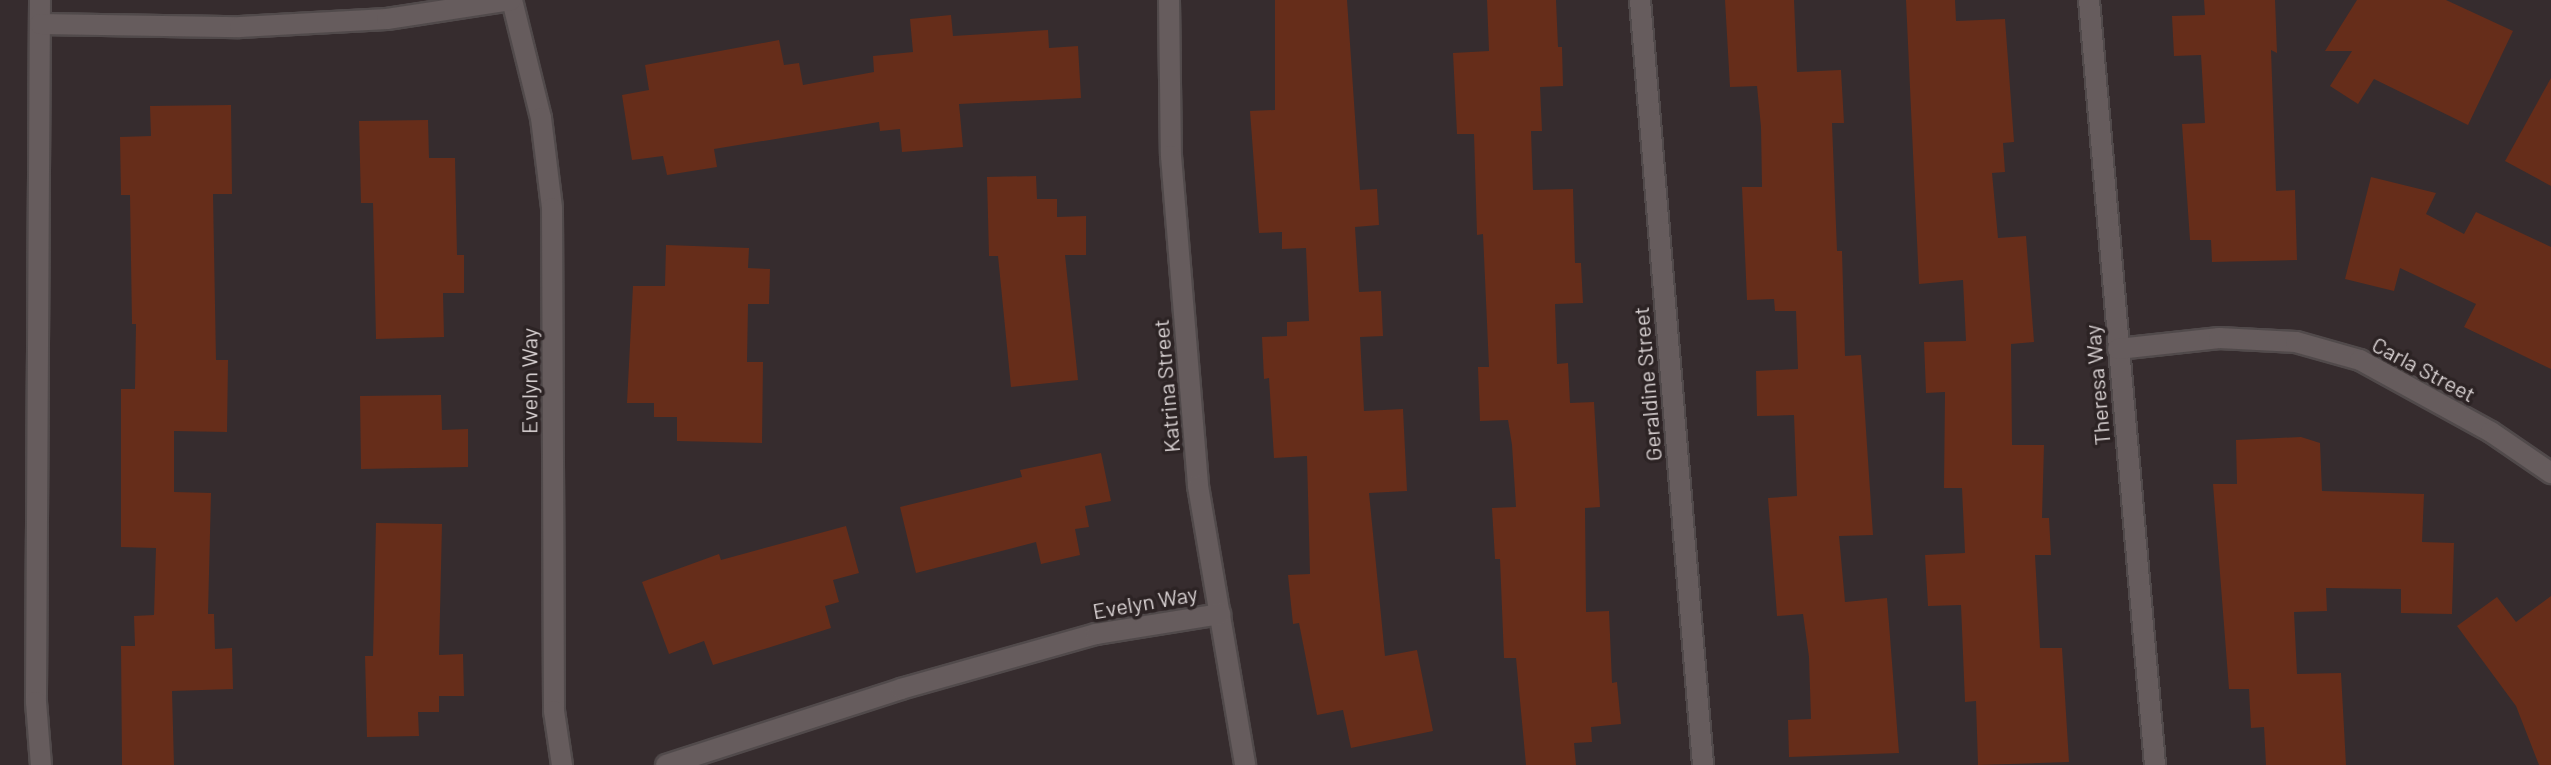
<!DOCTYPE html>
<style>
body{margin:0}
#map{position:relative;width:2551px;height:765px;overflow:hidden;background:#362c2e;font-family:Barlow,sans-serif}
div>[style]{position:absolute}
.building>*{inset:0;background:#662d1a}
.roads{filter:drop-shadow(2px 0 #514a4b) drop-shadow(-2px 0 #514a4b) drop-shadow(0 2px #514a4b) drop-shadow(0 -2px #514a4b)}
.street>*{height:20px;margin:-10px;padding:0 10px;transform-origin:10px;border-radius:10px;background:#665c5d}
span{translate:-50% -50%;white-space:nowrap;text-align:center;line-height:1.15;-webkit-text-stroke:7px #2c2324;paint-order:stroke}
.street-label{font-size:22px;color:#d8d1d2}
</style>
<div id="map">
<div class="building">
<i style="clip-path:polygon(1275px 0,1347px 0,1360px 190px,1377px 189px,1379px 225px,1355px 227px,1359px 292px,1381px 291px,1383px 336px,1360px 337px,1364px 411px,1403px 409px,1407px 491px,1369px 493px,1385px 656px,1417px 650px,1433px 731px,1351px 748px,1343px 710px,1317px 715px,1299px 623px,1293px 624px,1288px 575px,1310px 574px,1307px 456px,1274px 458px,1269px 378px,1264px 379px,1262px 337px,1287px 336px,1287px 322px,1309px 321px,1306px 248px,1282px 249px,1282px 232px,1259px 233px,1250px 111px,1275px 110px)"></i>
<i style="clip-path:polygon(1487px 0,1556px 0,1558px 47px,1562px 47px,1563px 86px,1540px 87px,1542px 131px,1531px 131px,1533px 190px,1573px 189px,1575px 263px,1581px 263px,1583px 303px,1555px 304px,1557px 364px,1568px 363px,1570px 403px,1594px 402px,1600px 507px,1585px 508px,1586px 612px,1609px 611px,1612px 683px,1617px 682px,1621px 724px,1591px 727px,1592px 742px,1574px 743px,1576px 765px,1526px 765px,1516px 658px,1504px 658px,1500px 559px,1495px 559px,1492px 508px,1516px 507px,1512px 445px,1508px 420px,1480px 421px,1478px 367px,1489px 367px,1483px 234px,1477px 235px,1474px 134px,1457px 134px,1453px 53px,1489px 51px)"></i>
<i style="clip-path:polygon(1725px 0,1794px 0,1797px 72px,1841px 70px,1844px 123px,1832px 123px,1837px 251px,1842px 251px,1845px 356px,1861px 355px,1873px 535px,1839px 536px,1845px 602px,1887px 598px,1899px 753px,1789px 757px,1788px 720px,1811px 719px,1809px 657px,1803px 614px,1777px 616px,1768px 498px,1797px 496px,1794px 415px,1757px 416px,1756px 371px,1798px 369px,1796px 311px,1775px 311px,1774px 299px,1747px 300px,1742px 187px,1762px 187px,1761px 127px,1757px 86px,1730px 87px)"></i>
<i style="clip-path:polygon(1906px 0,1955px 0,1956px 21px,2005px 19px,2014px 142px,2003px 143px,2005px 172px,1992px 173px,1998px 238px,2026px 236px,2034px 342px,2011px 344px,2012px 445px,2044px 445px,2042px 518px,2049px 518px,2051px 555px,2035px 555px,2040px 648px,2062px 648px,2069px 762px,1978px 765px,1976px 701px,1965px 702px,1961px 605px,1928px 606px,1925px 555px,1965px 553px,1962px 488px,1944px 488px,1945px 392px,1926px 393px,1924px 342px,1966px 341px,1963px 280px,1919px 284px)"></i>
<i style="clip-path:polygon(2204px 0,2275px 0,2277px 53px,2271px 50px,2276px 191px,2295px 190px,2297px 260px,2212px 262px,2211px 240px,2190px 240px,2182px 124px,2205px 123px,2201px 55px,2174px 56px,2172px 16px,2205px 15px)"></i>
<i style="clip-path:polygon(2357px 0,2446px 0,2513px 31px,2468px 125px,2374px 79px,2358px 104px,2330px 86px,2352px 51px,2325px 51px)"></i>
<i style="clip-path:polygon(951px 15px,953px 36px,1048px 30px,1049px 48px,1078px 46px,1081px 98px,959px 104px,963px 147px,902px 152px,900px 129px,880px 131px,879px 122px,714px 149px,717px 167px,667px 175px,663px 156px,632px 160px,622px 95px,649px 90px,645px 65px,779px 40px,784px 65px,799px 63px,803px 85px,874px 72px,873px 56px,913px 52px,910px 19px)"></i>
<i style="clip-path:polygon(2551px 78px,2551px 186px,2505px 161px)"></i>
<i style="clip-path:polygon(231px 105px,232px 194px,213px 194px,216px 360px,228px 360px,227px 432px,174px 431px,174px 492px,211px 493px,208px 614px,214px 614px,215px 649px,232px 648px,233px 689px,172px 691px,174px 765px,122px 765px,121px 646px,135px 646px,134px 616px,154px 615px,156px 548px,121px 547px,121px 389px,135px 389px,136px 324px,132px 324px,130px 195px,121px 195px,120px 137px,151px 136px,150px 106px)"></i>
<i style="clip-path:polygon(428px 120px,429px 158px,455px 158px,457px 255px,464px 255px,464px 293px,443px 293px,444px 337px,376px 339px,373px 203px,361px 203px,359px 121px)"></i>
<i style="clip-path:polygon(1036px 176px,1037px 199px,1057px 199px,1057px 217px,1086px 216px,1086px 255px,1065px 255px,1078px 380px,1011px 387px,998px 256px,989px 256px,987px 177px)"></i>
<i style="clip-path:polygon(2371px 177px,2436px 193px,2426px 214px,2464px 234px,2476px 212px,2551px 247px,2551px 369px,2464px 327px,2476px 304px,2400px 268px,2394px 291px,2345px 279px)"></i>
<i style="clip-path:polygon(666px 245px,749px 248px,748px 268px,770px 269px,769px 304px,748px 304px,747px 362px,763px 362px,762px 443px,677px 441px,677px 417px,654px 417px,654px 403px,627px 403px,633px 286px,665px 286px)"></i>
<i style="clip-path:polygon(441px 395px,442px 430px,468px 429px,468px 467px,361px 469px,360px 396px)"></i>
<i style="clip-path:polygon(2301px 437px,2320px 443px,2322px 491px,2424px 494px,2422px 542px,2454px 543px,2452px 614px,2401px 613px,2401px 589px,2326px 588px,2327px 611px,2294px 612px,2297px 674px,2341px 673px,2346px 765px,2266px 765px,2264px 727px,2251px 728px,2249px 689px,2229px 689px,2213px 484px,2237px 484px,2236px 440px)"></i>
<i style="clip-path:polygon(1101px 453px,1111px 501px,1085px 506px,1089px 527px,1075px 529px,1080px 555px,1041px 564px,1036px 542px,916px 573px,900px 507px,1022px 477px,1020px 470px)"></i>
<i style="clip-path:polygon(376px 523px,442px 524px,439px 655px,463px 654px,464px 696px,439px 696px,439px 712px,418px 712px,419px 736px,367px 737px,365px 656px,373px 656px)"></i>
<i style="clip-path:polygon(846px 526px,859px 573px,833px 580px,839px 602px,825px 606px,831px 628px,713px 665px,704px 641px,669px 654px,642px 582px,719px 554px,721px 560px)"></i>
<i style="clip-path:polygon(2551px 596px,2551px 765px,2539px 765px,2516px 706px,2457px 626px,2497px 597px,2516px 622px)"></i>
</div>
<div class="roads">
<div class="street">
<i style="left:40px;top:0;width:702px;rotate:90.33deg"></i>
<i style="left:36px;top:702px;width:63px;rotate:85.5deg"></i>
<i style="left:512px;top:0;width:122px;rotate:76.2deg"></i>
<i style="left:541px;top:118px;width:91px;rotate:83deg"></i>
<i style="left:552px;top:208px;width:503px;rotate:89.77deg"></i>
<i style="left:554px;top:711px;width:55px;rotate:81.6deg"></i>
<i style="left:1169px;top:0;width:156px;rotate:89.3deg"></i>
<i style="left:1171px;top:156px;width:331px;rotate:85.3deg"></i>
<i style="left:1198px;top:486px;width:283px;rotate:80.4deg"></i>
<i style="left:1640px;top:0;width:768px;rotate:85.29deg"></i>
<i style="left:2089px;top:0;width:768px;rotate:85.07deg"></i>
<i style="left:40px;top:24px;width:200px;rotate:0.9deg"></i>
<i style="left:240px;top:27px;width:147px;rotate:-3.1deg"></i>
<i style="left:387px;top:19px;width:125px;rotate:-8.7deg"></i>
<i style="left:2118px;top:349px;width:102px;rotate:-6.2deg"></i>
<i style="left:2219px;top:338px;width:77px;rotate:3deg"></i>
<i style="left:2296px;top:342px;width:66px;rotate:15.7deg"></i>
<i style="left:2360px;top:360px;width:149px;rotate:28.8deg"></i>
<i style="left:2491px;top:432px;width:73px;rotate:34.3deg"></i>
<i style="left:666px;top:765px;width:247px;rotate:-17.9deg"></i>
<i style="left:901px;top:689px;width:203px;rotate:-15.8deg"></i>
<i style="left:1096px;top:634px;width:126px;rotate:-9.2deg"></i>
</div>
</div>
<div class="street-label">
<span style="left:2424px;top:369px;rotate:28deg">Carla Street</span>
<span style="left:529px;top:381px;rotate:-90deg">Evelyn Way</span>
<span style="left:1647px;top:384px;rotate:-95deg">Geraldine Street</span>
<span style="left:2097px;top:385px;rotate:-95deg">Theresa Way</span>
<span style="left:1166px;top:386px;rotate:-95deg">Katrina Street</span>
<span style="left:1145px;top:602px;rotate:-10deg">Evelyn Way</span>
</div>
</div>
